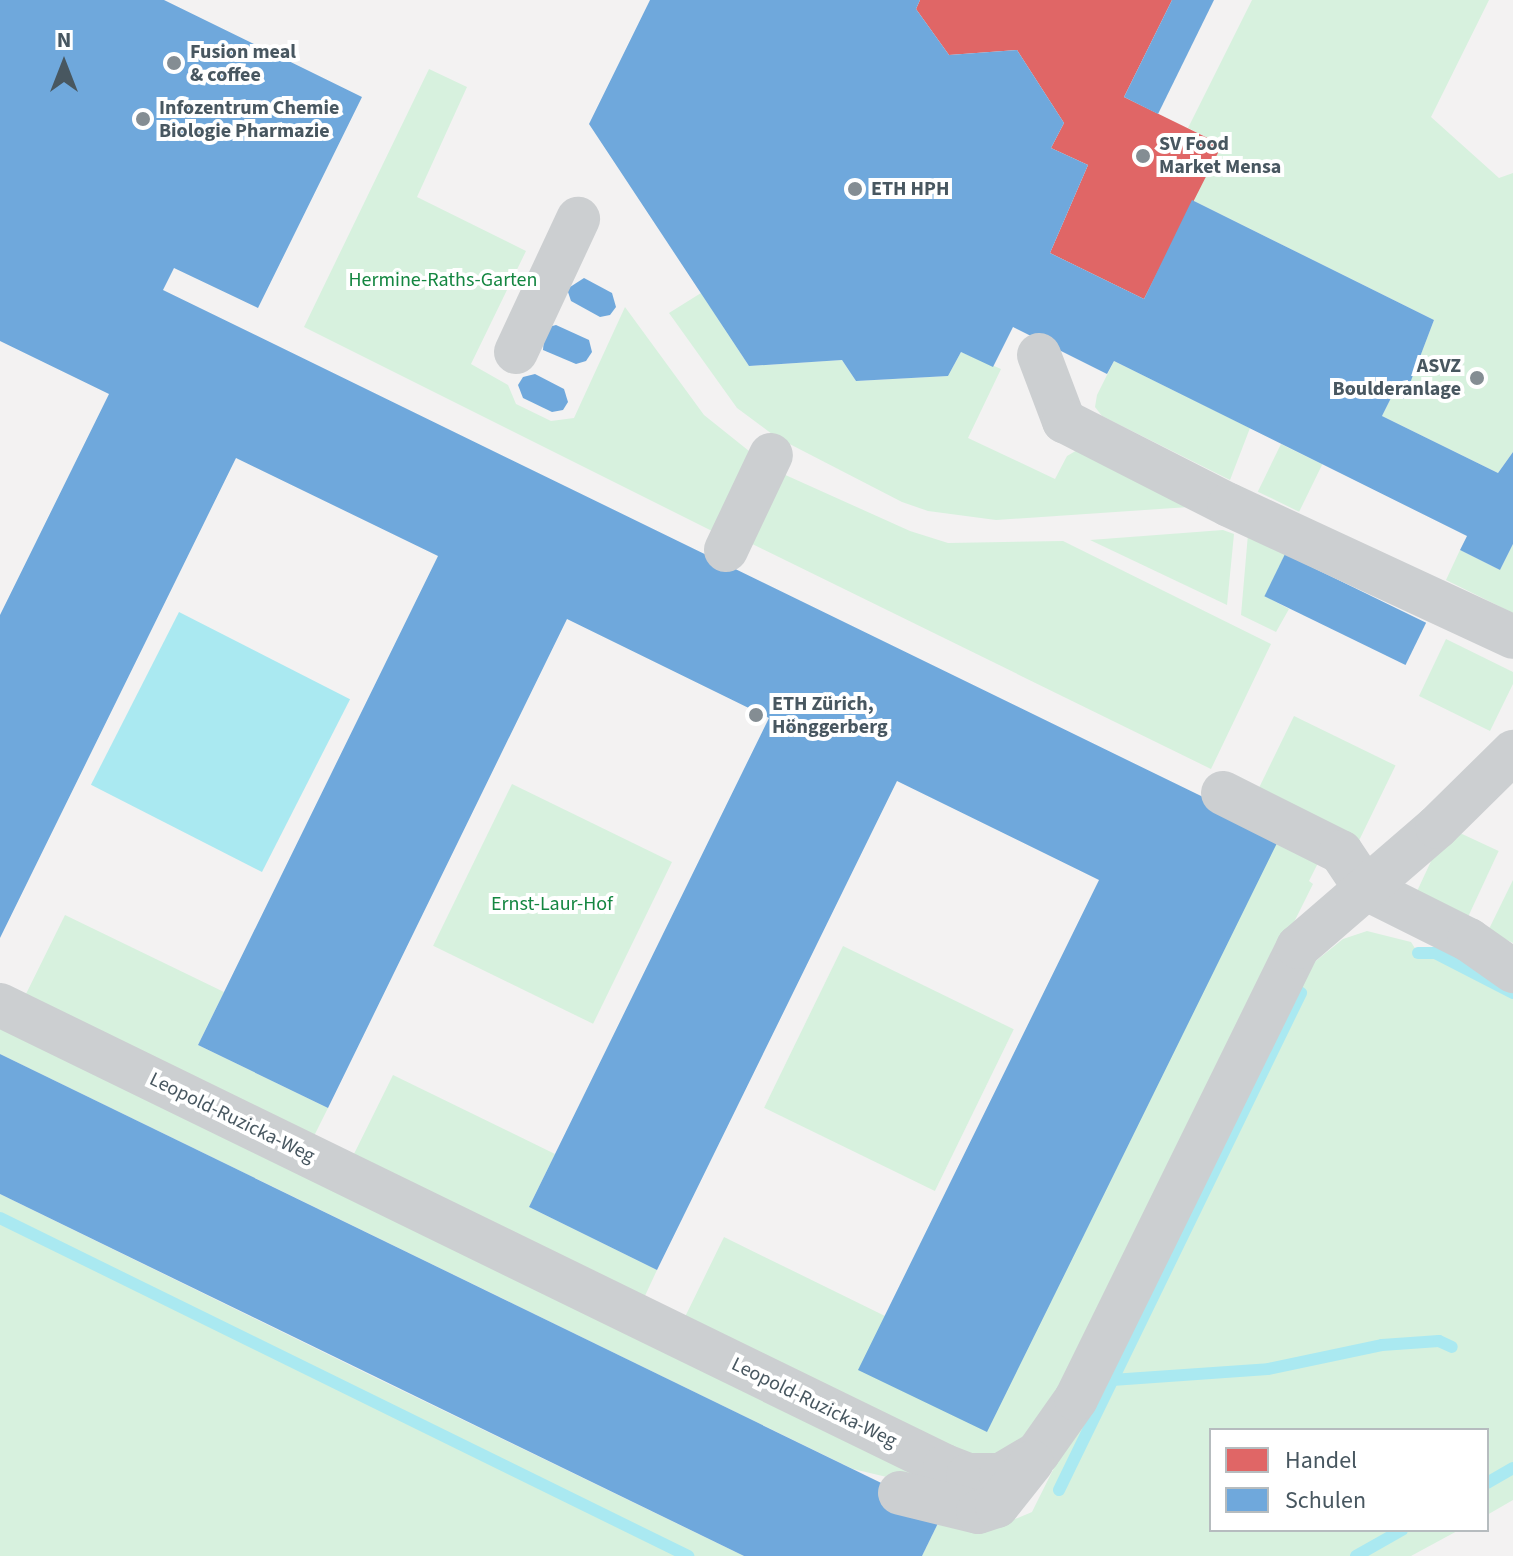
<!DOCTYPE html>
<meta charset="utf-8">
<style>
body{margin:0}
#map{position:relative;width:1513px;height:1556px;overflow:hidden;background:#f3f2f2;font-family:"Source Sans 3",sans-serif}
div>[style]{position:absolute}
.green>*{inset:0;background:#d7f1de;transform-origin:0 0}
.water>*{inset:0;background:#aae9f1;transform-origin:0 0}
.shops>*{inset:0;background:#e06666}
.schools>*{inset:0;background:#6fa8dc;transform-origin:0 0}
.stream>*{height:12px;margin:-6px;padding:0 6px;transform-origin:6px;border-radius:6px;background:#aae9f1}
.minor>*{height:44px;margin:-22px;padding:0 22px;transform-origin:22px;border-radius:22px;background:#cccfd1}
.dots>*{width:22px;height:22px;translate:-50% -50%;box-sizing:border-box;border:4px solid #fff;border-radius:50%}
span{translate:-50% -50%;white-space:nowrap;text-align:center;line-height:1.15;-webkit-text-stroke:8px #fff;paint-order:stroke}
.poi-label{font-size:20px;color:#485760;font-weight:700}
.left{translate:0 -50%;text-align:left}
.right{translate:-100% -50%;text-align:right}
.park-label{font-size:20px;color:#148641}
.street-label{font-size:20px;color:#485760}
.legend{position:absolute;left:1209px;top:1428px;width:280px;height:104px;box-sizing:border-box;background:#fff;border:2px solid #b6bcbf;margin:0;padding:10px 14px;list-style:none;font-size:24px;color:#485760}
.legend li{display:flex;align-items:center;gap:16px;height:40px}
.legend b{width:40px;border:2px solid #b6bcbf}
.north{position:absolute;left:24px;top:24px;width:80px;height:80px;-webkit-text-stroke:6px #fff;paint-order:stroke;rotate:0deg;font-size:22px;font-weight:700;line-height:32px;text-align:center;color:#485760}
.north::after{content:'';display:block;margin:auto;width:28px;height:36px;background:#485760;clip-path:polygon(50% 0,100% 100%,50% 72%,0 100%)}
</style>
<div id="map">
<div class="green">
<i style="clip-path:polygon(1252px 0,1489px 0,1431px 117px,1499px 178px,1513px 173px,1513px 452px,1498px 473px,1382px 416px,1393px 394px,1404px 398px,1434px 320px,1192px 200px,1222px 145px,1188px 128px)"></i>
<i style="clip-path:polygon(429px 69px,467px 87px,417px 197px,526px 251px,471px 364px,508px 385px,516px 404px,551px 421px,574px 418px,625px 307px,704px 415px,749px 451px,720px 535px,304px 327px)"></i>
<i style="clip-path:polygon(701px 293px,749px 366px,842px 360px,856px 381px,948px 376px,961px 352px,1001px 369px,968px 438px,1055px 479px,1067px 456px,1079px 449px,1189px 507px,996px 520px,928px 511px,902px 502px,776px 437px,737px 408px,669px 313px)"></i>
<i style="clip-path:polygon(1114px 361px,1250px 428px,1230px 480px,1102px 416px,1095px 407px,1097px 395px)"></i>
<i style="left:1281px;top:444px;width:46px;height:53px;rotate:26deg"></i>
<i style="clip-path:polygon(781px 473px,910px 531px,948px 543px,1063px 541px,1271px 644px,1211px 769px,746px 541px)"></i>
<i style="clip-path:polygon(1223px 530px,1234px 534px,1227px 605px,1090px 540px)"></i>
<i style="clip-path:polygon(1248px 534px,1289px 546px,1265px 596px,1289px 609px,1276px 632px,1241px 615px)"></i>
<i style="clip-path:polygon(1513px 544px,1513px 613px,1446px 580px,1460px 550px,1500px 570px)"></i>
<i style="clip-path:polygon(1446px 639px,1513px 672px,1513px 684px,1490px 731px,1419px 696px)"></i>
<i style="left:1294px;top:716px;width:113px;height:87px;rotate:26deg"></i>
<i style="left:512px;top:784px;width:178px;height:180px;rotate:26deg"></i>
<i style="left:1447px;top:827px;width:57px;height:74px;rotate:25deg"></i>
<i style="clip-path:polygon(1281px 835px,1321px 857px,1309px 881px,1313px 884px,1043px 1426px,985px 1462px,683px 1321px,724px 1237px,885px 1316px)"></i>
<i style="clip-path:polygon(1513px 880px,1513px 943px,1488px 931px)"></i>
<i style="clip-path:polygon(65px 915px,224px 992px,198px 1045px,328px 1108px,313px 1138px,24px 998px)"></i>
<i style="clip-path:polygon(1367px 931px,1411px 942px,1418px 953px,1440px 947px,1513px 983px,1513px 1500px,1487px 1515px,1487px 1430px,1211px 1430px,1211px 1530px,1459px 1530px,1411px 1556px,922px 1556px,943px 1513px,996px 1527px,1032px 1512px,1269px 1036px,1312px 964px,1343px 939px)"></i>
<i style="left:843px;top:946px;width:190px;height:180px;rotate:26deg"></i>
<i style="clip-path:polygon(0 1022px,967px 1496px,853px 1469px,0 1054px)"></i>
<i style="clip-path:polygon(393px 1075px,555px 1154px,529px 1207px,657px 1270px,643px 1300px,352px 1158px)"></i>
<i style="clip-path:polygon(0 1194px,374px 1377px,744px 1556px,0 1556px)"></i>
</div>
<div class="water">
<i style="left:179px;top:612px;width:192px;height:194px;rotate:27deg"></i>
</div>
<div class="shops">
<i style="clip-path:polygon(920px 0,1172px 0,1124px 97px,1222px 145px,1144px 299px,1050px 253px,1088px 165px,1051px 148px,1064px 123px,1017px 50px,949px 55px,916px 9px)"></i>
</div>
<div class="schools">
<i style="clip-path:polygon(0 0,164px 0,362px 97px,258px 308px,174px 268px,163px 290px,1281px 835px,987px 1432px,858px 1370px,1099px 880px,897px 781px,657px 1270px,529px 1207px,769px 718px,567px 619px,328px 1108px,198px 1045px,438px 556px,236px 458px,0 938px,0 615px,109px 394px,0 341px)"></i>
<i style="clip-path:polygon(650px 0,920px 0,916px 9px,949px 55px,1017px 50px,1064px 123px,1051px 148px,1088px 165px,1050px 253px,1144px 299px,1192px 200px,1434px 320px,1404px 399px,1393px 394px,1382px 416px,1498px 473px,1513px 452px,1513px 544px,1500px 570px,1460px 550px,1467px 536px,1114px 361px,1107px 374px,1013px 327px,993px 367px,961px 352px,948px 376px,856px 381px,842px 360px,749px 366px,589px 124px)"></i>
<i style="clip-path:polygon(1172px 0,1214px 0,1158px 114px,1124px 97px)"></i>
<i style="clip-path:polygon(584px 278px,612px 293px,616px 307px,610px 315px,600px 317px,571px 301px,567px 289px)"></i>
<i style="clip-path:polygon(556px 325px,589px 340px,592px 352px,586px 361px,576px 364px,543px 350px,545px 328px)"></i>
<i style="clip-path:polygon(535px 374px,564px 389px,568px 402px,563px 410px,552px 412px,523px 398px,518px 385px,523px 377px)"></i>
<i style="left:1285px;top:554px;width:157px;height:47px;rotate:26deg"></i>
<i style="clip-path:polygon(0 1054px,943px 1513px,922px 1556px,744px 1556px,0 1194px)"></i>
</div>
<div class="stream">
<i style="left:1418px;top:953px;width:17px"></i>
<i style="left:1435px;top:953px;width:88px;rotate:27.1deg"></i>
<i style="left:0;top:1218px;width:767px;rotate:26.16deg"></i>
<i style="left:1112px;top:1380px;width:156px;rotate:-4deg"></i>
<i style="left:1268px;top:1369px;width:116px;rotate:-11.9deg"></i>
<i style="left:1382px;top:1345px;width:57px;rotate:-4deg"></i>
<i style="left:1439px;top:1341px;width:14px;rotate:25deg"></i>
<i style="left:1487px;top:1483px;width:30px;rotate:-30deg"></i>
<i style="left:1059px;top:1490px;width:553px;rotate:-64.04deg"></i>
<i style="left:1356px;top:1556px;width:53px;rotate:-29.5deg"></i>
</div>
<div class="minor">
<i style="left:516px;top:352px;width:147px;rotate:-65deg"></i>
<i style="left:1039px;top:355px;width:71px;rotate:69.3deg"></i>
<i style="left:1064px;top:421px;width:185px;rotate:27deg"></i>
<i style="left:1229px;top:505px;width:313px;rotate:24.9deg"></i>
<i style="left:726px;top:550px;width:105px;rotate:-64.7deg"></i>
<i style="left:1223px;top:793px;width:132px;rotate:26.6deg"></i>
<i style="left:1341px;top:852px;width:43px;rotate:56.3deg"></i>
<i style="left:1365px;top:888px;width:116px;rotate:26.6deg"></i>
<i style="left:1469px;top:940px;width:54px;rotate:35.2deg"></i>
<i style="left:0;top:1005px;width:1051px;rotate:26deg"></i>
<i style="left:945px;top:1466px;width:25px;rotate:21deg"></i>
<i style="left:968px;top:1475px;width:33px"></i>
<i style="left:1001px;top:1475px;width:43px;rotate:-30.7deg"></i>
<i style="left:1038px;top:1453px;width:66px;rotate:-54.9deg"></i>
<i style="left:1076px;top:1399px;width:504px;rotate:-63.84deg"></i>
<i style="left:1298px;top:947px;width:184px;rotate:-40.8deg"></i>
<i style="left:1437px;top:827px;width:107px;rotate:-44.6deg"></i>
<i style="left:900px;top:1493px;width:80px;rotate:13.7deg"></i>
<i style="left:978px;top:1512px;width:20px;rotate:-18deg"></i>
<i style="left:997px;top:1506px;width:56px;rotate:-51.5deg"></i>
</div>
<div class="dots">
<i style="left:174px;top:63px;background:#848d93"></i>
<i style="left:143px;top:119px;background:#848d93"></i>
<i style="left:1143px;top:156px;background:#848d93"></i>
<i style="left:855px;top:189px;background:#848d93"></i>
<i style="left:1477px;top:378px;background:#848d93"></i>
<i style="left:756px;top:715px;background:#848d93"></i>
</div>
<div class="poi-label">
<span class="left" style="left:190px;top:64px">Fusion meal<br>&amp; coffee</span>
<span class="left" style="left:159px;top:120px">Infozentrum Chemie<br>Biologie Pharmazie</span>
<span class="left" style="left:1159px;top:156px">SV Food<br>Market Mensa</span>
<span class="left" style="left:871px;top:189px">ETH HPH</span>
<span class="right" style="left:1461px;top:378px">ASVZ<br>Boulderanlage</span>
<span class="left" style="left:772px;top:716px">ETH Zürich,<br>Hönggerberg</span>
</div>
<div class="park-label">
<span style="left:443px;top:280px">Hermine-Raths-Garten</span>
<span style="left:552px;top:904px">Ernst-Laur-Hof</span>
</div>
<div class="street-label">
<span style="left:232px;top:1118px;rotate:26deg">Leopold-Ruzicka-Weg</span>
<span style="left:814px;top:1403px;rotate:26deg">Leopold-Ruzicka-Weg</span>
</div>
<ul class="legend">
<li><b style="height:22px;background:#e06666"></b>Handel</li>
<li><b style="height:22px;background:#6fa8dc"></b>Schulen</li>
</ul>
<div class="north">N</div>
</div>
